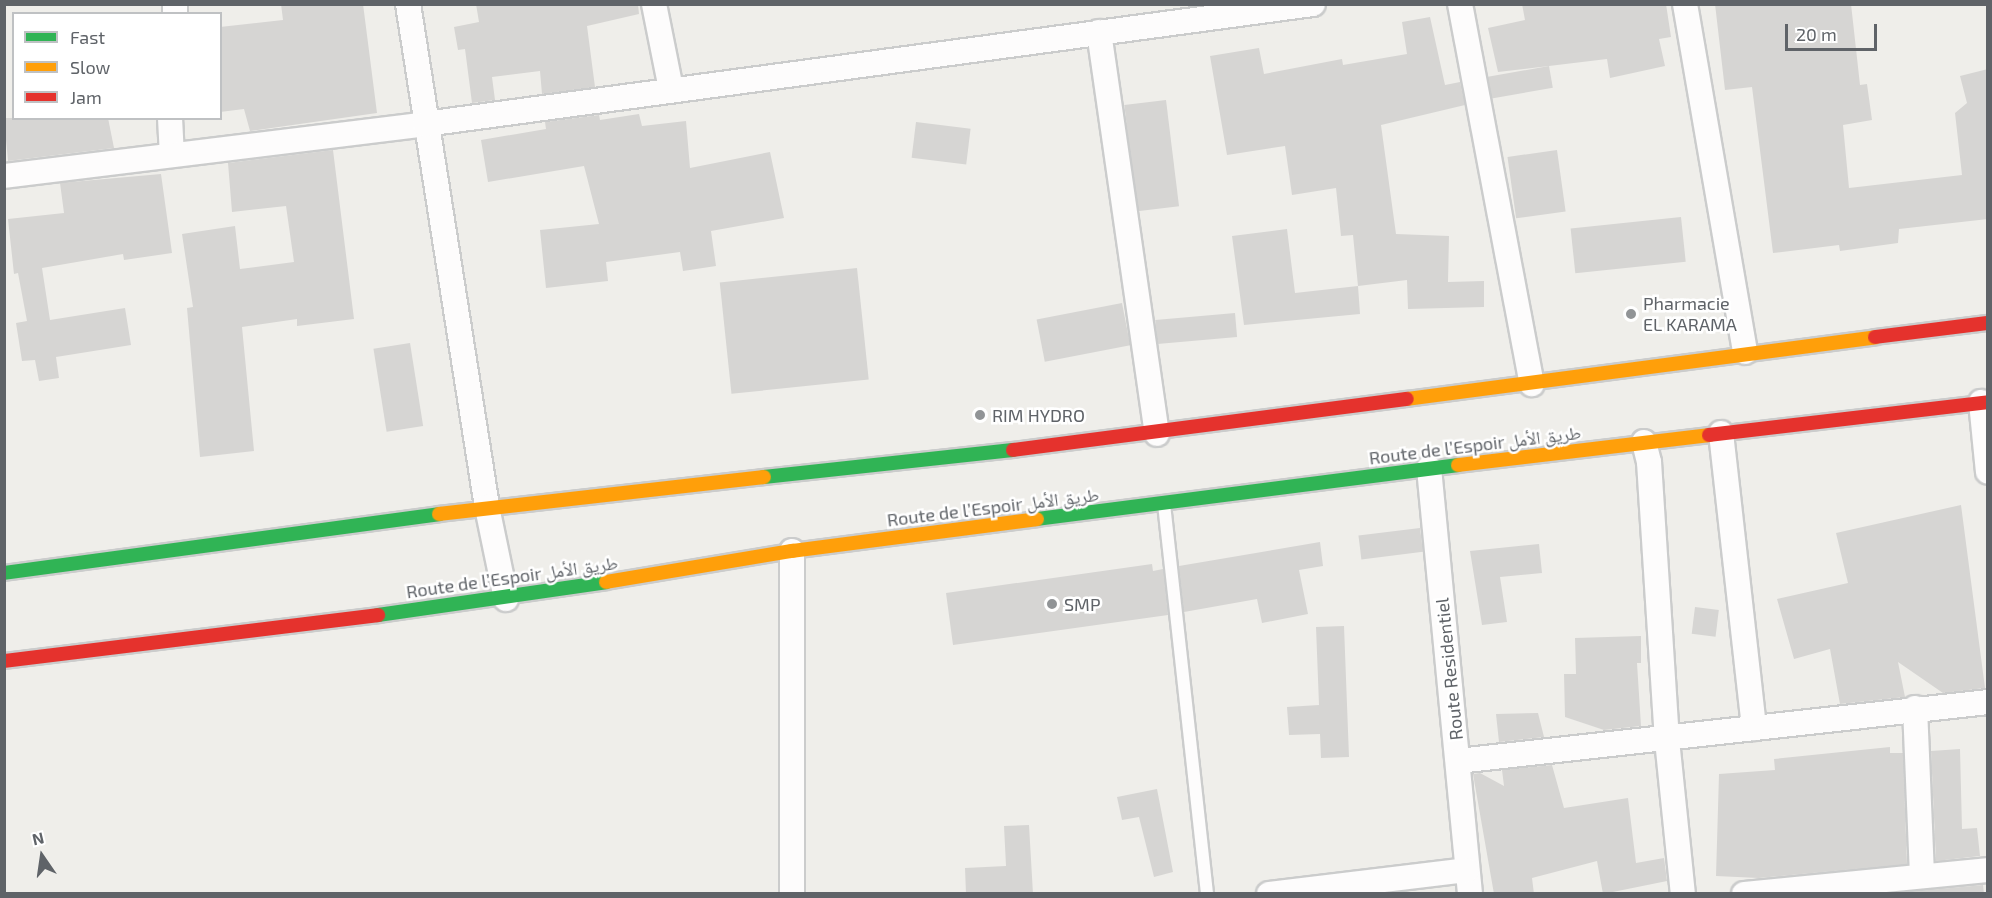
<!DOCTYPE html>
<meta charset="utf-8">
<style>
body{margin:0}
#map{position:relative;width:1992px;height:898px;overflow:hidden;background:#efeeea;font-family:"Exo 2","Noto Naskh Arabic",sans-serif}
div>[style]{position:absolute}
.building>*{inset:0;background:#d6d5d3;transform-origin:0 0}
.roads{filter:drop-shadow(2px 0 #cbcccc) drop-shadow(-2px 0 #cbcccc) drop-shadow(0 2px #cbcccc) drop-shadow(0 -2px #cbcccc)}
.lane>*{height:12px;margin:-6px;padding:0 6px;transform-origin:6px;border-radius:6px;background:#fdfcfc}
.street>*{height:24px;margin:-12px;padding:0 12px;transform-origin:12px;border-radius:12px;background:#fdfcfc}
.fast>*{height:14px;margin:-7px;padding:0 7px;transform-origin:7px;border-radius:7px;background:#30b455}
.slow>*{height:14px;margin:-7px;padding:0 7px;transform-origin:7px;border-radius:7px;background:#ff9f0a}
.jam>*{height:14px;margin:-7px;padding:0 7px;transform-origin:7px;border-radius:7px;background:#e5322d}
.dots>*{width:16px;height:16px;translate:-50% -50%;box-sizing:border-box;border:3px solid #fff;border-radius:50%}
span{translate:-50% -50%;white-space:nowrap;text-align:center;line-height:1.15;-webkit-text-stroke:5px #fff;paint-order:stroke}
.poi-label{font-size:18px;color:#5f6368}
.left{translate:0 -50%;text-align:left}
.street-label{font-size:18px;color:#5f6368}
.frame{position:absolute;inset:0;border:6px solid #5f6368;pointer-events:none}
.legend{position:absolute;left:12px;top:12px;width:210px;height:108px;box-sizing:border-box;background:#fff;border:2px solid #bfc1c3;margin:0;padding:8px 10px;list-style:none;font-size:18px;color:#5f6368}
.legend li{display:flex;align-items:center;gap:12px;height:30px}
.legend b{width:30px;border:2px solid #bfc1c3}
.north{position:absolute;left:12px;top:826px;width:60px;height:60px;-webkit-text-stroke:4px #fff;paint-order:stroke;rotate:347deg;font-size:16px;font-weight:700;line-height:24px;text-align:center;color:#5f6368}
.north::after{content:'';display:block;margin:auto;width:21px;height:27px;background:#5f6368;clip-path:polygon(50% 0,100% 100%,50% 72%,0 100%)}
.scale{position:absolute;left:1785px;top:24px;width:92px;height:27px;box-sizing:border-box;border:3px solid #5f6368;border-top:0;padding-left:8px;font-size:18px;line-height:21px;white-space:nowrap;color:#5f6368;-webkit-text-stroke:4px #fff;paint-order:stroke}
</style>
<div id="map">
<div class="building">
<i style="clip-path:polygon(281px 4px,363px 4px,377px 113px,250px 131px,244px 109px,220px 112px,220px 27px,283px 20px)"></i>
<i style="clip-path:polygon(476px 4px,638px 4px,639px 14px,587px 26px,595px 87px,542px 94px,540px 71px,492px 77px,495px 100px,472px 103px,465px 49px,458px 50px,454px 27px,479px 22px)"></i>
<i style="clip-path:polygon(1522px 4px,1666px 4px,1671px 37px,1659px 39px,1665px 66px,1610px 78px,1607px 59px,1498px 72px,1488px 28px,1525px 20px)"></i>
<i style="clip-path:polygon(1715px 4px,1851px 4px,1860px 85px,1867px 84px,1872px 120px,1843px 125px,1849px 188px,1962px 175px,1955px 113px,1967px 103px,1960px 76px,1988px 69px,1988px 219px,1899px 229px,1898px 243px,1840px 251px,1839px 245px,1773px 253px,1752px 87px,1725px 90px)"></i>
<i style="clip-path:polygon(1430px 17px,1445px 85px,1460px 82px,1465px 105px,1381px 125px,1396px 234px,1449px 236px,1448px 282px,1484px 281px,1484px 307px,1408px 309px,1407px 280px,1358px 286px,1353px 235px,1341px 236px,1336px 188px,1292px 195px,1285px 146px,1227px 155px,1210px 56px,1259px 48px,1264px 74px,1342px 59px,1343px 65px,1407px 54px,1402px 22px)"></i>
<i style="left:1549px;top:66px;width:22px;height:62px;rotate:80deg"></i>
<i style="left:1166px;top:100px;width:107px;height:42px;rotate:83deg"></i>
<i style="clip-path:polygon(639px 114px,642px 126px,686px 121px,690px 168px,770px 152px,784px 218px,711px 231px,716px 266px,683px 271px,680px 252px,606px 262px,608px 281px,546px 288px,540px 230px,599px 224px,584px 166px,488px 182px,481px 140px,546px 129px,545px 122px,599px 115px,600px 120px)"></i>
<i style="clip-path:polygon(4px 118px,108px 118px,114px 148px,8px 161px)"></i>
<i style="left:916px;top:122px;width:55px;height:36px;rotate:7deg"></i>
<i style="clip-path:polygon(333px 150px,354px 319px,297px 326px,297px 319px,242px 327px,254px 451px,200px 457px,187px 308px,193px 307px,182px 234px,235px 226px,240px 269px,294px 262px,286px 206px,232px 212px,228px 163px)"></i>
<i style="left:1557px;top:150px;width:62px;height:50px;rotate:82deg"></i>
<i style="clip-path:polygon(161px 174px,172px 253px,124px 260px,123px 254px,42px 268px,50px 320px,125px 308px,131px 345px,56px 357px,59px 378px,39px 381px,35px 360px,22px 361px,16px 323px,27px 321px,18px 273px,14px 274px,8px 219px,64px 213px,60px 183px)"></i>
<i style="left:1681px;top:217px;width:45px;height:111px;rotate:84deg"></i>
<i style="clip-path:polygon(1287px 229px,1295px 293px,1358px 286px,1360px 314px,1244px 325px,1232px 236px)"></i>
<i style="left:857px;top:268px;width:112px;height:138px;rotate:84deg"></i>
<i style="left:1122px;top:303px;width:43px;height:87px;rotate:79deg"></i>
<i style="left:1235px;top:313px;width:24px;height:80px;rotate:85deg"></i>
<i style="left:410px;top:343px;width:84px;height:37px;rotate:81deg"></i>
<i style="clip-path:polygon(1961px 505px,1985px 688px,1943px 693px,1898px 662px,1905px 697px,1840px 704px,1830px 649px,1794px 659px,1777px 599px,1848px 583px,1836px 533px)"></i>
<i style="left:1420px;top:528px;width:24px;height:62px;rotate:83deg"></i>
<i style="clip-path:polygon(1320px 542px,1323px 566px,1299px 570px,1308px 614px,1262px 623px,1257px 599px,1184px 612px,1179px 566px)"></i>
<i style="clip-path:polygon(1539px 544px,1542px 573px,1500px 577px,1507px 622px,1482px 625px,1470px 551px)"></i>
<i style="clip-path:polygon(1152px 564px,1153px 571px,1163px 569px,1168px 615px,953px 645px,946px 593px)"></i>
<i style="left:1695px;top:607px;width:24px;height:27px;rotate:7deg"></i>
<i style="clip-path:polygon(1344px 626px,1349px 757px,1321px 758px,1320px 734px,1289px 735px,1287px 707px,1319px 705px,1316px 627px)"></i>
<i style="clip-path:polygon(1641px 636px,1641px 663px,1637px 663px,1641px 726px,1604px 730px,1565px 717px,1564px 674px,1576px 674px,1575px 638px)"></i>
<i style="clip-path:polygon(1538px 713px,1544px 737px,1499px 742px,1496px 714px)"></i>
<i style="clip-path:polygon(1890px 747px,1890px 753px,1903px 753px,1907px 864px,1759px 878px,1716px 876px,1719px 774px,1775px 770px,1774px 759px)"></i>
<i style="clip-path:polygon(1960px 749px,1962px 829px,1977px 828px,1980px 856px,1936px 861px,1931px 751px)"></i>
<i style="clip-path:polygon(1552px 765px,1564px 808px,1628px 798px,1636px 863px,1664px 858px,1667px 881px,1603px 894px,1597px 861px,1532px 878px,1534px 894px,1494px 894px,1473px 774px,1480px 773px,1504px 786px,1502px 770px)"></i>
<i style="clip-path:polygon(1157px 789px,1173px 872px,1154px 877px,1139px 817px,1122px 820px,1117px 797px)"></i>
<i style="clip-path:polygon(1029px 825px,1033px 894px,966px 894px,965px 868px,1006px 866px,1004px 826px)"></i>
<i style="clip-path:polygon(1983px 885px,1984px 894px,1907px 892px)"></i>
</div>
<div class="roads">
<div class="lane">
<i style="left:1164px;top:504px;width:392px;rotate:83.7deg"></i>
</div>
<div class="street">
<i style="left:408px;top:4px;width:509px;rotate:81.07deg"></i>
<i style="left:487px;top:507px;width:94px;rotate:78.3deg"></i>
<i style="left:654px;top:4px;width:87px;rotate:78.7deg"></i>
<i style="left:1460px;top:4px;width:387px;rotate:79.3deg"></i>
<i style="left:1685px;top:4px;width:353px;rotate:80.2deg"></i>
<i style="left:175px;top:14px;width:10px;rotate:-90deg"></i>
<i style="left:1099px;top:32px;width:406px;rotate:81.8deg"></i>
<i style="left:170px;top:118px;width:35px;rotate:87deg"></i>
<i style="left:4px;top:176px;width:424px;rotate:-7deg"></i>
<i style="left:425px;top:124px;width:896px;rotate:-7.7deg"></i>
<i style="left:1981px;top:402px;width:70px;rotate:84.3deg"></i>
<i style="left:1721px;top:433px;width:297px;rotate:83.6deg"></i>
<i style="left:1644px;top:442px;width:21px;rotate:76deg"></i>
<i style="left:1649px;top:462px;width:279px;rotate:86.3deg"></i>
<i style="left:1667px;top:740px;width:155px;rotate:84.1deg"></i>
<i style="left:1429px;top:468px;width:428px;rotate:84.5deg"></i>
<i style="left:1915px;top:708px;width:168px;rotate:87.6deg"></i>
<i style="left:1458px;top:761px;width:533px;rotate:-6.35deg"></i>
<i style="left:792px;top:894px;width:343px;rotate:-90deg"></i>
<i style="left:1269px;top:894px;width:199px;rotate:-6.9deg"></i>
<i style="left:1744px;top:894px;width:245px;rotate:-5.6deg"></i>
</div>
<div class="fast">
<i style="left:764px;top:477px;width:250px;rotate:-6.2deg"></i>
<i style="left:1037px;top:519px;width:424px;rotate:-7.3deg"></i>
<i style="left:4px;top:573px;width:439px;rotate:-7.7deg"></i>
<i style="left:378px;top:615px;width:230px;rotate:-8.2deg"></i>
</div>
<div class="slow">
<i style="left:1407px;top:399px;width:472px;rotate:-7.5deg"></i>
<i style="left:1458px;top:465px;width:253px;rotate:-6.8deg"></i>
<i style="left:439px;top:514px;width:327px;rotate:-6.5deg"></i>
<i style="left:606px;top:582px;width:189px;rotate:-9.5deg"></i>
<i style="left:792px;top:551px;width:247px;rotate:-7.4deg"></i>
</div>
<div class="jam">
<i style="left:1875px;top:337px;width:114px;rotate:-7.1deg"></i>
<i style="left:1709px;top:435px;width:281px;rotate:-6.7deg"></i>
<i style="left:1013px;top:450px;width:397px;rotate:-7.4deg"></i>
<i style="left:4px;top:661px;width:377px;rotate:-7deg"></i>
</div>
</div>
<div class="dots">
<i style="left:1631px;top:314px;background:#919496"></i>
<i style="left:980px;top:415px;background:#919496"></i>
<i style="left:1052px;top:604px;background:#919496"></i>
</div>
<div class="poi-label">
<span class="left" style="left:1643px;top:314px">Pharmacie<br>EL KARAMA</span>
<span class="left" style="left:992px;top:415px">RIM HYDRO</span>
<span class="left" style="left:1064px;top:604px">SMP</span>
</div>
<div class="street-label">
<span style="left:1475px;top:445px;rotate:-7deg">Route de l’Espoir طريق الأمل</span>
<span style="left:993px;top:507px;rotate:-7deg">Route de l’Espoir طريق الأمل</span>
<span style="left:512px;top:577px;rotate:-8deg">Route de l’Espoir طريق الأمل</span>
<span style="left:1449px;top:669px;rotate:-96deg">Route Residentiel</span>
</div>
<div class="frame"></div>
<ul class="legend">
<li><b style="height:8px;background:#30b455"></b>Fast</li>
<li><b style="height:8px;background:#ff9f0a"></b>Slow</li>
<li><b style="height:8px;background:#e5322d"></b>Jam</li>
</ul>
<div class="north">N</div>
<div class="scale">20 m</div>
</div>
